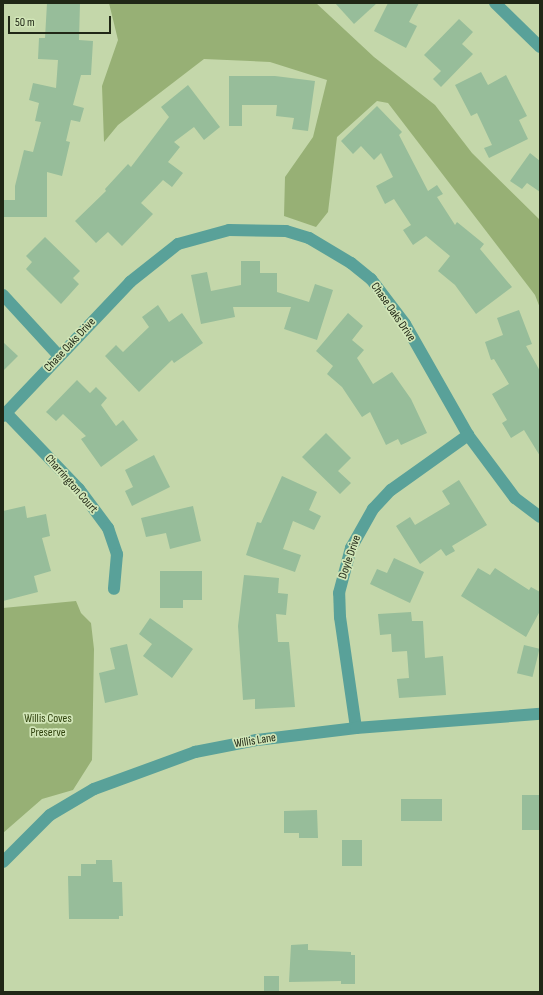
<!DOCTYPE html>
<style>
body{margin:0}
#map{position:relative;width:543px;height:995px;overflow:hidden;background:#c4d7aa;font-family:"Sofia Sans Condensed",sans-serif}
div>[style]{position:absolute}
.green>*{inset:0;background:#97b075}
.building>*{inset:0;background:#97bd9a;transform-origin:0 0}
.minor>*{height:12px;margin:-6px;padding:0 6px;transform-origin:6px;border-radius:6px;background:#59a199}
span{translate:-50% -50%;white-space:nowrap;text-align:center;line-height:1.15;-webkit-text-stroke:3.5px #d1e5b7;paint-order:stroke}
.street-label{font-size:12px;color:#202716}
.park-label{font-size:12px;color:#30420d}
.frame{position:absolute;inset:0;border:4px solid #202716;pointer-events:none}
.scale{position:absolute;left:8px;top:16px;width:103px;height:18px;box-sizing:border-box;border:2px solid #202716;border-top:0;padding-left:5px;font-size:12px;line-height:14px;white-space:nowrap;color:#202716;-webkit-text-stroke:3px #d1e5b7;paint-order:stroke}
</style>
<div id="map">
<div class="green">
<i style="clip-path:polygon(109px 3px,316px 3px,374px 57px,435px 105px,472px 153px,540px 220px,540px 308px,535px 295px,388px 103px,377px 101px,337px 137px,328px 212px,316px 227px,284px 216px,285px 177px,313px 137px,327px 80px,270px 62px,204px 59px,118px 125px,104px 142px,102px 86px,118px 40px)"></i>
<i style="clip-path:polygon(76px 601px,81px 613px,91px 623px,94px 649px,92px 760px,73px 790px,42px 799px,3px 833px,3px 608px)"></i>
</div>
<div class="building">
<i style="clip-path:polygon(47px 3px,80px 3px,79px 40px,93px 41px,91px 75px,81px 75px,73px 105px,84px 108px,80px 122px,71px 120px,66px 141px,70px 142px,62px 176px,47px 172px,47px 217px,3px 217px,3px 200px,15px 200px,15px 186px,24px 150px,33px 152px,41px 122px,35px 121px,39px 103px,29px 100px,33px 83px,56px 88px,58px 60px,38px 59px,39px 38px,45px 38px)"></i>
<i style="clip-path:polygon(335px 3px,377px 3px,354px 24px)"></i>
<i style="clip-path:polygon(388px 3px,419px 3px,409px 22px,417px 26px,406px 48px,374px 31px)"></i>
<i style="clip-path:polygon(459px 19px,473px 32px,462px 44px,473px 54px,441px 87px,433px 79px,441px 71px,424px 55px)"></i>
<i style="clip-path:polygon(481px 72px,488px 85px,506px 75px,527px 116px,519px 120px,528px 139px,489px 158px,484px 148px,492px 145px,477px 113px,471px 116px,455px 85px)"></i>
<i style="clip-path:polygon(229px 76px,275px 76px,315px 81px,308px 131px,292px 129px,294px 118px,276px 116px,277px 105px,242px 105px,242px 126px,229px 126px)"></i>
<i style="clip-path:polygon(188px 85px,220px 127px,204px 140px,194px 127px,174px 142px,180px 147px,168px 162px,183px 173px,172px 187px,163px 180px,141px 203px,153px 214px,122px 246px,108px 232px,96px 243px,75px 221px,106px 191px,105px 189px,128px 164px,131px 167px,169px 117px,161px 107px)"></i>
<i style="clip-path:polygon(377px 106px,402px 132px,399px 135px,428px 191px,437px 185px,443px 194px,437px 197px,455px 225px,457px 222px,484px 244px,480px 249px,512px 287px,476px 314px,455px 285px,438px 271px,450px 256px,426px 236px,413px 245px,403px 230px,411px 225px,394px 199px,385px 204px,376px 186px,393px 177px,381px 153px,374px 160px,361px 146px,353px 154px,341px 141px)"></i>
<i style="clip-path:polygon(530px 153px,540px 161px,540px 192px,527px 183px,522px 189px,510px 181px)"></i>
<i style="clip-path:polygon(45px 237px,80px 271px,73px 278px,79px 284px,61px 304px,26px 269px,32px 262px,26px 256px)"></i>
<i style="clip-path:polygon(241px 261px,260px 261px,260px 273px,277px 273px,277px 292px,309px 302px,315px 284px,333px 290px,317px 340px,284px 329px,291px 307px,233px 307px,235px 317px,201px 324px,191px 275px,207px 272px,211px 291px,241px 285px)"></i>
<i style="clip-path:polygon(158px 305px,169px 322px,182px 313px,203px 343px,174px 363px,172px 360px,139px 392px,105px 356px,116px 345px,123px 352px,149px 327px,142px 317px)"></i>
<i style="clip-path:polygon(519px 310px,532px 344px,526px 346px,540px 371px,540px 456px,524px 430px,511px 438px,502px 423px,507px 420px,492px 394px,509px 384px,494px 359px,491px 360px,485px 342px,503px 335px,497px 318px)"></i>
<i style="clip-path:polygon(348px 313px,363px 326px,352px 340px,364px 350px,357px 358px,373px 384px,392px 372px,411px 399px,427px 433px,401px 445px,398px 439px,386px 445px,370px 412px,362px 417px,342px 387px,327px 374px,333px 366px,316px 351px)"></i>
<i style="clip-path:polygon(3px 342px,18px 356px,3px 371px)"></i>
<i style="clip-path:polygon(77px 380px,90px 393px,96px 387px,107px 398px,101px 405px,116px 426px,123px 420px,138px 440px,101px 467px,81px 439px,86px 436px,63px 414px,56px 421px,46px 412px)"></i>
<i style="clip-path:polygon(326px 433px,351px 458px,338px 471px,351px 483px,340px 494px,302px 457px)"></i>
<i style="clip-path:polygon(154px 455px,170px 487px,132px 506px,125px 491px,133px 487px,125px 470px)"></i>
<i style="clip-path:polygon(282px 476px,317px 492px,309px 510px,321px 516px,314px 530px,293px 521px,283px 549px,301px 555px,295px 572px,246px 555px,257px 522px,261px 523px)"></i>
<i style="clip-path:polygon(459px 480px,487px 525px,452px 546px,455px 551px,446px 556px,441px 549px,420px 564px,396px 526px,410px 517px,415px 525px,450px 504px,442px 491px)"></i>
<i style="clip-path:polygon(25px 506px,27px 518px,46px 514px,50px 536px,42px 538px,51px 571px,34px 576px,38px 592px,3px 601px,3px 511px)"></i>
<i style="clip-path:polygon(193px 506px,201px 541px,170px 549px,166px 533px,146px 537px,141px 518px)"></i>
<i style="clip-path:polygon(394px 558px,424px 572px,410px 603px,370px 584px,377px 569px,387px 573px)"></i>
<i style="clip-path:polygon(478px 568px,490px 575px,495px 568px,529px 590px,531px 587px,540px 592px,540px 611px,526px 637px,461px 596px)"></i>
<i style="clip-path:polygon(160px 571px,202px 571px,202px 600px,183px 600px,183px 608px,160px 608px)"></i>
<i style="clip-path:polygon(244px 575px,279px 578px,278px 593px,288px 594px,286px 615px,276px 614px,278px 642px,289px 642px,295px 707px,255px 709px,255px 699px,243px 700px,238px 626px)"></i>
<i style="clip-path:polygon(411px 612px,412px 621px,423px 621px,425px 658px,443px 656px,446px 695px,399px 698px,397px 679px,409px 678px,407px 651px,392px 652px,391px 634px,380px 635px,378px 614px)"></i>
<i style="clip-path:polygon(150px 618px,193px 649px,172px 678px,143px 656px,152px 644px,139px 634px)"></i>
<i style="clip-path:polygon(127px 644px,138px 695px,105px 703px,99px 673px,115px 669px,110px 648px)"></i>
<i style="left:524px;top:645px;width:16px;height:29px;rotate:14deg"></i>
<i style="left:522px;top:795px;width:18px;height:35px"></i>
<i style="left:401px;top:799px;width:41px;height:22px"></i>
<i style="clip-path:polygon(317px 810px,318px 838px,299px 838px,299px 833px,284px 833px,284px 811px)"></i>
<i style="left:342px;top:840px;width:20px;height:26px"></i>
<i style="clip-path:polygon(96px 860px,112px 860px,113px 882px,122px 882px,123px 916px,119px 916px,119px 919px,69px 919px,68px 876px,81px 876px,81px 864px,96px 864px)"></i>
<i style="clip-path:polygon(308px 944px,308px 950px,351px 952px,351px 955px,355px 955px,355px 984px,341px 984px,341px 981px,289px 982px,291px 945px)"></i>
<i style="left:264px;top:976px;width:15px;height:16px"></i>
</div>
<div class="minor">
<i style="left:495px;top:3px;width:63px;rotate:44.4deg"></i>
<i style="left:3px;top:295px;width:83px;rotate:47.4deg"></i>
<i style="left:7px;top:414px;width:104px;rotate:46.2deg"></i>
<i style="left:79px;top:489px;width:49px;rotate:53.4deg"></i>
<i style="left:108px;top:528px;width:28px;rotate:71deg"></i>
<i style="left:117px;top:554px;width:35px;rotate:95deg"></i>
<i style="left:3px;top:416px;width:185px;rotate:-46.5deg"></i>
<i style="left:130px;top:282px;width:61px;rotate:-38.4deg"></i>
<i style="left:178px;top:244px;width:53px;rotate:-15.4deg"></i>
<i style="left:229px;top:230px;width:57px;rotate:1deg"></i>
<i style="left:286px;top:231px;width:24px;rotate:17deg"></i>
<i style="left:309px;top:238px;width:49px;rotate:30.8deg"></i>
<i style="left:351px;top:263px;width:26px;rotate:39deg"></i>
<i style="left:371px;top:279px;width:56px;rotate:52.9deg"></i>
<i style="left:405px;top:324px;width:128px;rotate:60.4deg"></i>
<i style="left:468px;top:435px;width:79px;rotate:53.3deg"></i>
<i style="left:515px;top:498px;width:31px;rotate:37deg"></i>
<i style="left:356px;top:728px;width:112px;rotate:-98.2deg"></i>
<i style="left:340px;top:617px;width:24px;rotate:-92deg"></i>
<i style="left:339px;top:593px;width:47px;rotate:-75.1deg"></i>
<i style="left:351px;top:548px;width:45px;rotate:-60.6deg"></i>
<i style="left:373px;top:509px;width:26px;rotate:-47deg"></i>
<i style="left:391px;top:490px;width:95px;rotate:-35.5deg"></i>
<i style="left:3px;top:862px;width:66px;rotate:-45deg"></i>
<i style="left:50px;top:815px;width:51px;rotate:-30.6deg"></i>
<i style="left:94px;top:789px;width:108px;rotate:-20.1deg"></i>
<i style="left:195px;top:752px;width:63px;rotate:-11deg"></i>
<i style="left:257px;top:740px;width:100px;rotate:-6.9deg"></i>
<i style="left:356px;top:728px;width:185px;rotate:-4.4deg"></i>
</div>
<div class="street-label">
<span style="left:393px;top:312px;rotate:55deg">Chase Oaks Drive</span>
<span style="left:70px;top:345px;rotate:-47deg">Chase Oaks Drive</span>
<span style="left:71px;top:484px;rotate:49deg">Charrington Court</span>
<span style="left:350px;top:557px;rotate:-71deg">Doyle Drive</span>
<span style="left:255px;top:741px;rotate:-9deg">Willis Lane</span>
</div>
<div class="park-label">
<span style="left:48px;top:726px">Willis Coves<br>Preserve</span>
</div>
<div class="frame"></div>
<div class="scale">50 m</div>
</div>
